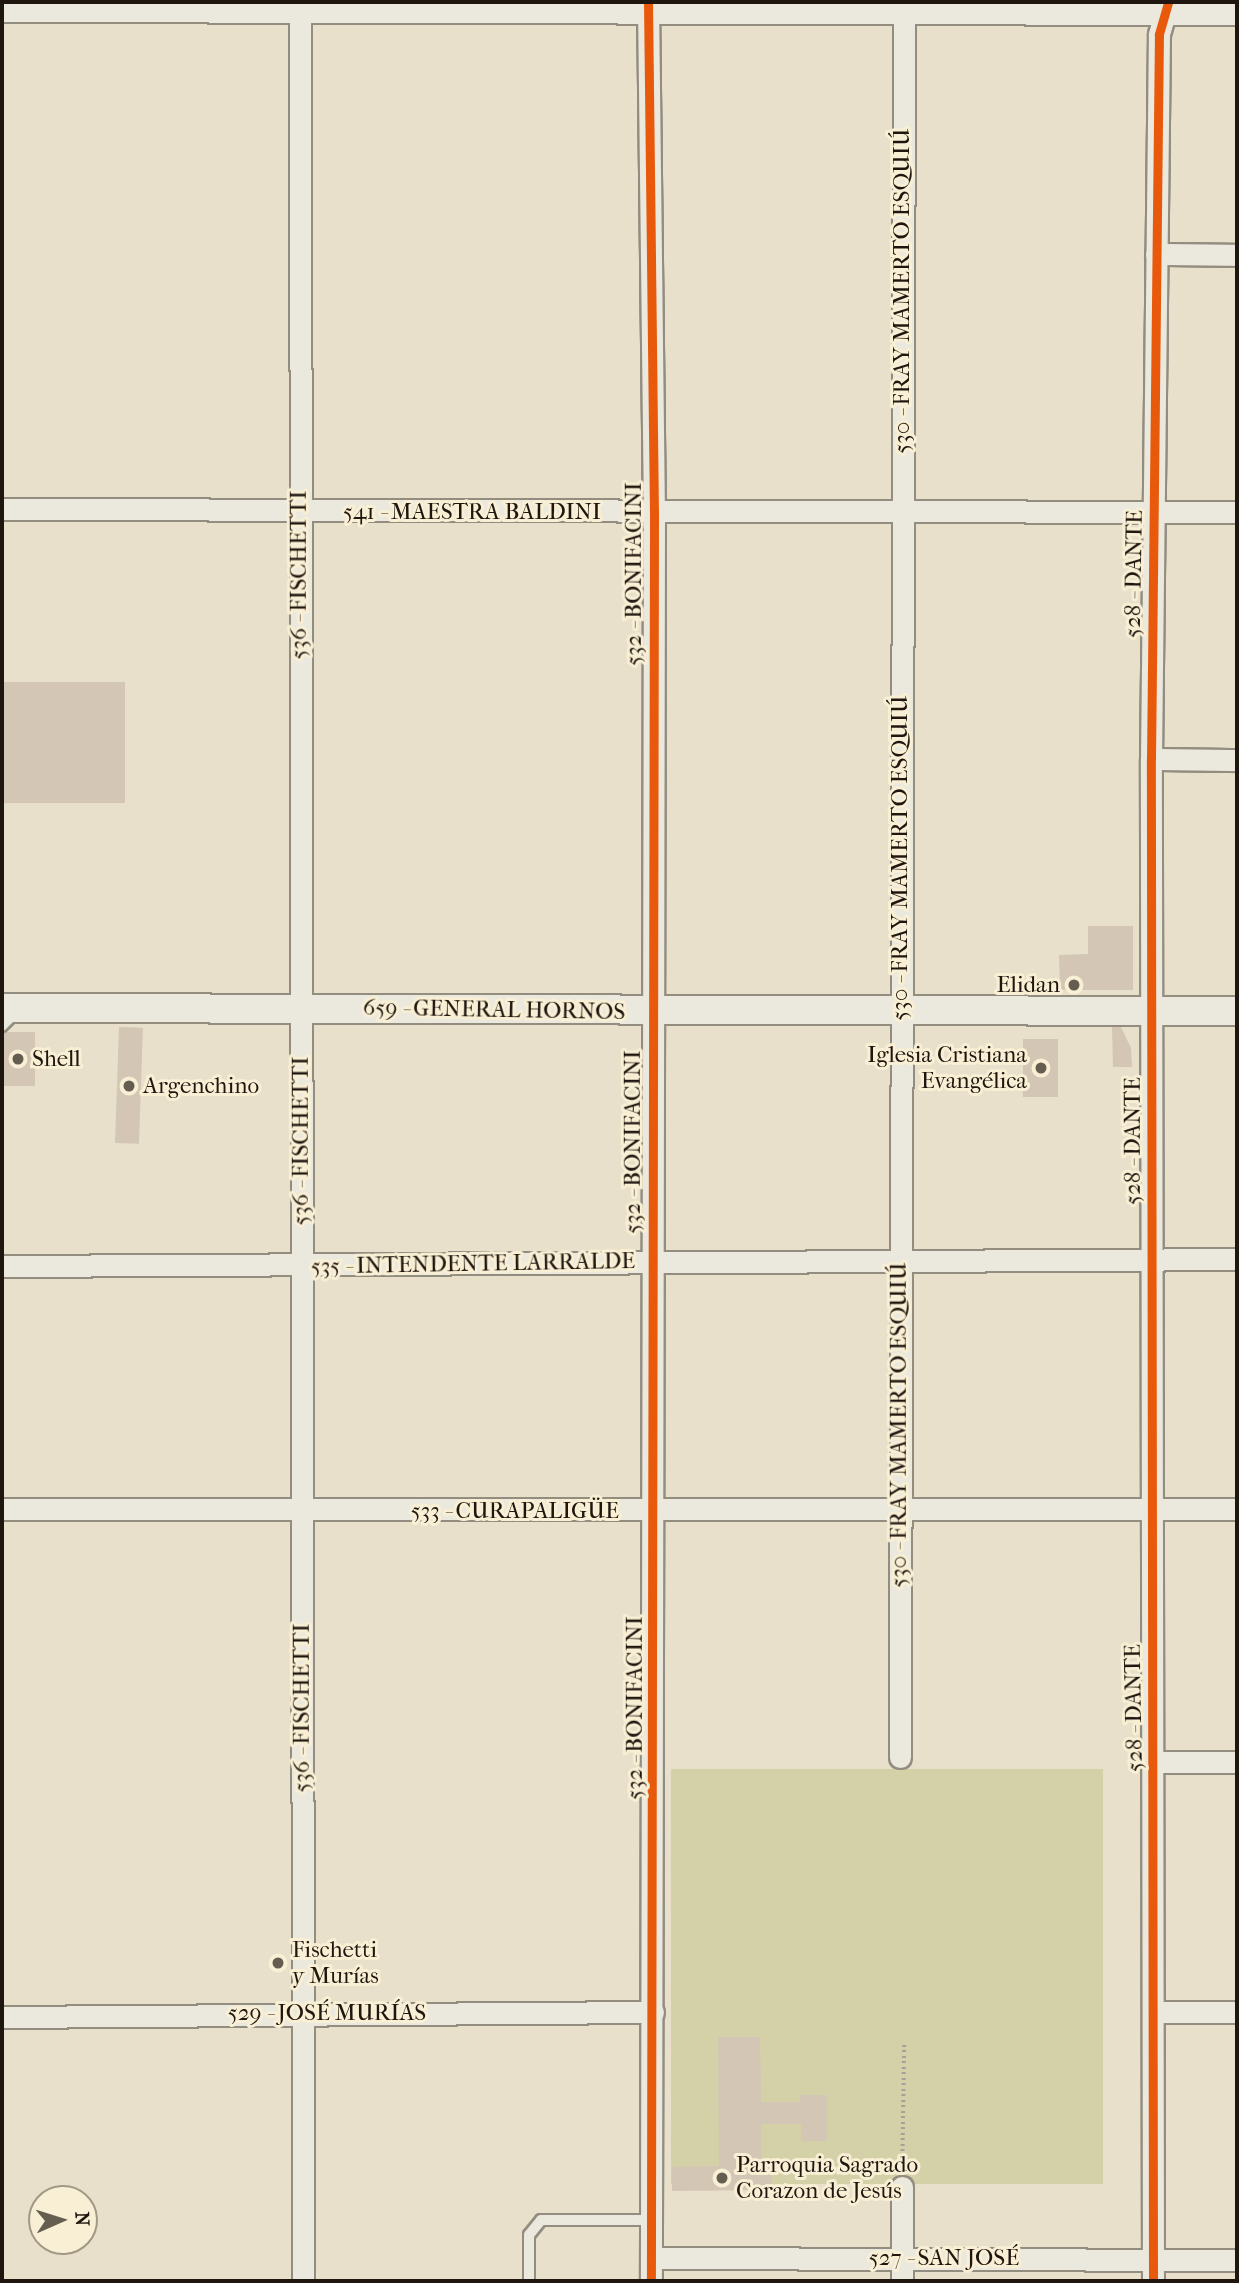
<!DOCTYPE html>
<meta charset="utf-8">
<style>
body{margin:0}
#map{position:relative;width:1239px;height:2283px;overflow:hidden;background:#e8e0ca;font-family:"IM FELL French Canon",serif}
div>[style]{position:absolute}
.green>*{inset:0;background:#d4d0a8;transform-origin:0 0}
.building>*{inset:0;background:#d3c6b4;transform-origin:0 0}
.path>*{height:3.5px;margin-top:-1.75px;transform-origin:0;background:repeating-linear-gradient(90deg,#a5a098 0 2px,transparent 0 5.5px)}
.roads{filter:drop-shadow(2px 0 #938d80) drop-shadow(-2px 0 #938d80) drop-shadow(0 2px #938d80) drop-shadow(0 -2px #938d80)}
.lane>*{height:10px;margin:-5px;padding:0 5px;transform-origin:5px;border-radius:5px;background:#ebe8dd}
.street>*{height:21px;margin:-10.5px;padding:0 10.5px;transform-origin:10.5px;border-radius:10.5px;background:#ebe8dd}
.secondary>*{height:28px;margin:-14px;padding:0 14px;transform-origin:14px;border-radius:14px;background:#ebe8dd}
.cycleway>*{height:9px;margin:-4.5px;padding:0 4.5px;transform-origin:4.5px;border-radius:4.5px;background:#e8590c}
.dots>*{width:19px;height:19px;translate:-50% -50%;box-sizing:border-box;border:4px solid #f8efd4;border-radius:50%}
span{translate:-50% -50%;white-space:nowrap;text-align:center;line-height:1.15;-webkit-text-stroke:6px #f8efd4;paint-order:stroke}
.street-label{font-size:23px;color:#201610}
.poi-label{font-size:23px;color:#201610}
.right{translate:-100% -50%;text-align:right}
.left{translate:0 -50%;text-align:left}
.frame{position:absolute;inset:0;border:4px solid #201610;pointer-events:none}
.north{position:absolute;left:28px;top:2185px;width:70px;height:70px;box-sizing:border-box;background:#f8efd4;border:2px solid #a29886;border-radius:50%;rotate:87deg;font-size:19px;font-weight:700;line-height:28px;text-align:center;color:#201610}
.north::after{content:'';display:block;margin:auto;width:24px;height:32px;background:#665d51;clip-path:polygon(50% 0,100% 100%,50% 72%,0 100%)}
</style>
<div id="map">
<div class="green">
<i style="left:1103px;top:1769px;width:415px;height:432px;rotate:90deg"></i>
</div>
<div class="building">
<i style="left:2px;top:682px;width:123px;height:121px"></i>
<i style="clip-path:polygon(1088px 926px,1133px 926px,1133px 990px,1060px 990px,1059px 955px,1088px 954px)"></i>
<i style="left:119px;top:1027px;width:24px;height:116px;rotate:2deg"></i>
<i style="clip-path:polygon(1112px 1027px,1121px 1027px,1131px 1048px,1132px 1067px,1113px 1067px)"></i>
<i style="left:35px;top:1032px;width:54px;height:33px;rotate:90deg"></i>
<i style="left:1023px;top:1039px;width:35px;height:58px"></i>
<i style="clip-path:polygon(718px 2037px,760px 2037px,761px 2102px,800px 2102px,800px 2095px,827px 2095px,827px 2141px,801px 2141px,801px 2124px,761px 2124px,761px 2166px,772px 2166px,772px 2190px,672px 2191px,672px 2167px,719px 2166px)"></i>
</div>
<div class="path">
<i style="left:902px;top:2168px;width:125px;rotate:-89.1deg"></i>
</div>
<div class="roads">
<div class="lane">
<i style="left:2px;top:1026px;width:18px;rotate:-45deg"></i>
<i style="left:529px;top:2281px;width:46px;rotate:-90deg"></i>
<i style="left:529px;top:2235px;width:19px;rotate:-51deg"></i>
<i style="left:541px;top:2220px;width:111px"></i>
</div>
<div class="street">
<i style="left:300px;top:2px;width:2279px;rotate:89.92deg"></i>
<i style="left:648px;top:2px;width:511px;rotate:89.33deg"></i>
<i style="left:654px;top:513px;width:1768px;rotate:90.1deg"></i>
<i style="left:2px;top:11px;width:1235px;rotate:0.14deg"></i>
<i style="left:1156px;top:254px;width:81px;rotate:0.7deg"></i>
<i style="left:2px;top:509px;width:1235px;rotate:0.14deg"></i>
<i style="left:1151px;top:759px;width:86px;rotate:0.7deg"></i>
<i style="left:2px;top:1266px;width:1235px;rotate:-0.32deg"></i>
<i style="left:2px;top:1509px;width:1235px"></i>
<i style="left:900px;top:1757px;width:1755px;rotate:-89.87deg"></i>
<i style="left:1155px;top:1762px;width:82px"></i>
<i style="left:1153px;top:2012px;width:84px"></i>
<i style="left:2px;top:2017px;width:651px;rotate:-0.44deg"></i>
<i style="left:902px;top:2187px;width:94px;rotate:90deg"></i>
<i style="left:652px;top:2258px;width:585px;rotate:0.2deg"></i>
<i style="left:1153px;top:2281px;width:1522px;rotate:-90.08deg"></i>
<i style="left:1151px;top:759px;width:725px;rotate:-89.37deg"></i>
<i style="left:1159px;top:34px;width:33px;rotate:-74deg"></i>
</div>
<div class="secondary">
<i style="left:2px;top:1008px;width:1235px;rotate:0.14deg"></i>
</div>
</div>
<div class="cycleway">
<i style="left:648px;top:2px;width:511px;rotate:89.33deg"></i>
<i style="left:654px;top:513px;width:1768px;rotate:90.1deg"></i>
<i style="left:1153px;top:2281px;width:1522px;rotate:-90.08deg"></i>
<i style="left:1151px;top:759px;width:725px;rotate:-89.37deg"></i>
<i style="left:1159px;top:34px;width:33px;rotate:-74deg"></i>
</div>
<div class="dots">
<i style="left:1074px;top:985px;background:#665d51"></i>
<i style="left:18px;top:1059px;background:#665d51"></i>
<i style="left:1041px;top:1068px;background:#665d51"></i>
<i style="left:129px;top:1086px;background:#665d51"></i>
<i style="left:278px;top:1963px;background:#665d51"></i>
<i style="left:722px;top:2178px;background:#665d51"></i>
</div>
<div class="street-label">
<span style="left:902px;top:291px;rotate:-90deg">530 - FRAY MAMERTO ESQUIÚ</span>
<span style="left:472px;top:512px">541 - MAESTRA BALDINI</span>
<span style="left:634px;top:574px;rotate:-90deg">532 - BONIFACINI</span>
<span style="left:1134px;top:574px;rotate:-89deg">528 - DANTE</span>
<span style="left:299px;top:575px;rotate:-90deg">536 - FISCHETTI</span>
<span style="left:900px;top:858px;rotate:-90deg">530 - FRAY MAMERTO ESQUIÚ</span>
<span style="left:494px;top:1010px;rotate:1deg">659 - GENERAL HORNOS</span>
<span style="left:301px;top:1141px;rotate:-90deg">536 - FISCHETTI</span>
<span style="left:1133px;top:1141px;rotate:-90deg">528 - DANTE</span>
<span style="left:633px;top:1142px;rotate:-90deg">532 - BONIFACINI</span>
<span style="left:473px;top:1264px;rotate:-1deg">535 - INTENDENTE LARRALDE</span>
<span style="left:899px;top:1425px;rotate:-90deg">530 - FRAY MAMERTO ESQUIÚ</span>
<span style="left:515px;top:1511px">533 - CURAPALIGÜE</span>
<span style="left:302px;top:1708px;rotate:-90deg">536 - FISCHETTI</span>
<span style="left:635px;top:1708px;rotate:-90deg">532 - BONIFACINI</span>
<span style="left:1134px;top:1708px;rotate:-91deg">528 - DANTE</span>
<span style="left:327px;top:2013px">529 - JOSÉ MURÍAS</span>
<span style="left:944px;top:2258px">527 - SAN JOSÉ</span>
</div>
<div class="poi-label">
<span class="right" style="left:1060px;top:985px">Elidan</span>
<span class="right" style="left:1027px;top:1068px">Iglesia Cristiana<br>Evangélica</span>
<span class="left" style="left:32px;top:1059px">Shell</span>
<span class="left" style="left:143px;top:1086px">Argenchino</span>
<span class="left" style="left:292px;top:1963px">Fischetti<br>y Murías</span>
<span class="left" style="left:736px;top:2178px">Parroquia Sagrado<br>Corazon de Jesús</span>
</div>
<div class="frame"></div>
<div class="north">N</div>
</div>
